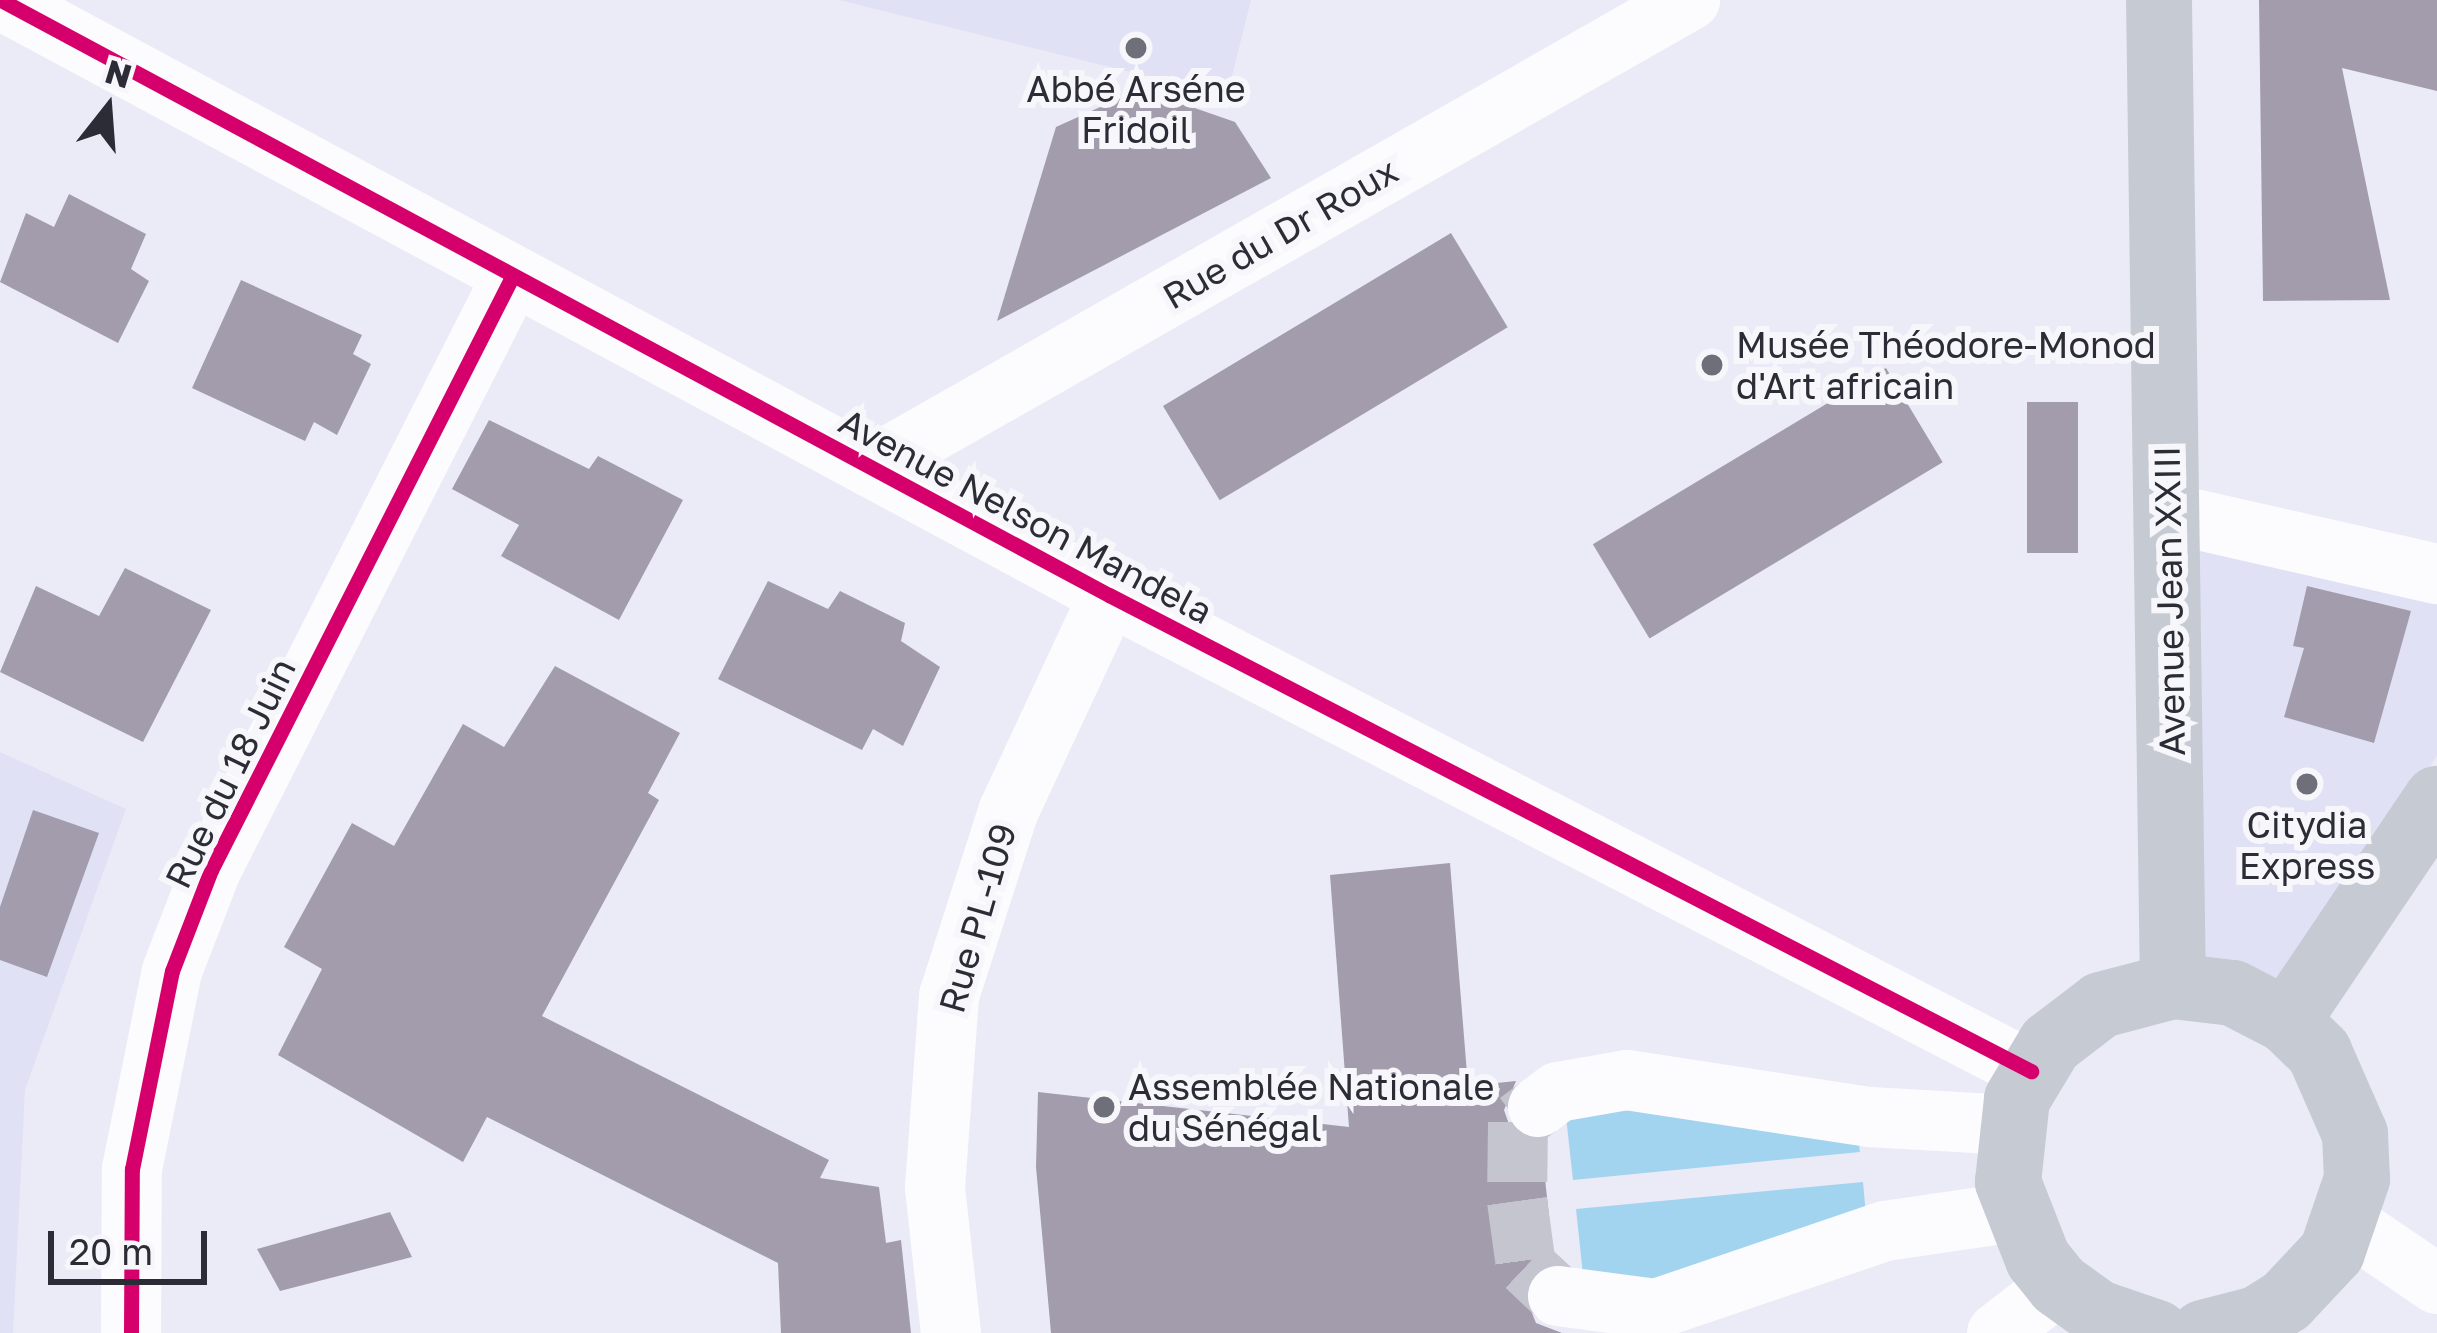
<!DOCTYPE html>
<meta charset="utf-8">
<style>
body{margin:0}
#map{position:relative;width:2437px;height:1333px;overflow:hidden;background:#ebebf7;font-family:"Golos Text",sans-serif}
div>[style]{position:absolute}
.built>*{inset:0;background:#e0e1f5}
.water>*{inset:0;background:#a2d4ef}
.building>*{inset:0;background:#a29cac;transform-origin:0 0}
.minor-tunnel>*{height:60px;margin-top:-30px;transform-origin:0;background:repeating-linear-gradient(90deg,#c5c5d0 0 60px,transparent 0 90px)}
.minor>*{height:60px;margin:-30px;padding:0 30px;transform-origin:30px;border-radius:30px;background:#fcfcfe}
.major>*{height:66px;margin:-33px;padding:0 33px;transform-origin:33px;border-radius:33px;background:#c6cbd3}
.cycleway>*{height:15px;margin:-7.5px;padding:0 7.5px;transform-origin:7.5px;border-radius:7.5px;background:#d6006c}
.dots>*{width:33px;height:33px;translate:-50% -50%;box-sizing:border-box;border:6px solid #f6f6fb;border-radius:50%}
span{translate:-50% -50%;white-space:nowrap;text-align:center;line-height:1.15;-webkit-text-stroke:12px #f6f6fb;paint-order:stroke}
.poi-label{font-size:36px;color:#2b2c35}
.left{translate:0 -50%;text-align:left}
.street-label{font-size:36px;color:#2b2c35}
.north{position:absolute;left:48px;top:48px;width:120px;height:120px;-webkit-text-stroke:9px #f6f6fb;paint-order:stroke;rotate:17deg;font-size:33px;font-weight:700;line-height:48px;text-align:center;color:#2b2c35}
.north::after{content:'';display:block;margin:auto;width:42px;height:54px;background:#2b2c35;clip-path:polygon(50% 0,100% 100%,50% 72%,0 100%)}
.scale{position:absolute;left:48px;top:1231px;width:159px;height:54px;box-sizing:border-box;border:6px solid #2b2c35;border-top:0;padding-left:15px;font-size:36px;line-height:42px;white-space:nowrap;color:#2b2c35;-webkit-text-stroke:9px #f6f6fb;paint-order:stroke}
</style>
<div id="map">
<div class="built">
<i style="clip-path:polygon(839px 0,1251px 0,1227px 96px)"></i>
<i style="clip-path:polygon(2195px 536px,2437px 592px,2437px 756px,2278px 981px,2242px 964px,2190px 954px)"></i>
<i style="clip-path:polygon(0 752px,126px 809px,25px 1090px,13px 1333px,0 1333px)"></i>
</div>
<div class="water">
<i style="clip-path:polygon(1599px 1102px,1857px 1130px,1860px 1152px,1573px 1180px,1566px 1117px)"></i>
<i style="clip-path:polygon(1863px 1182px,1866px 1215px,1670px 1282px,1583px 1275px,1576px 1209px)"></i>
</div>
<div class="building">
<i style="clip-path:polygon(2259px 0,2437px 0,2437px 91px,2342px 68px,2390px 300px,2263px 301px)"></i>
<i style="clip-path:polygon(1140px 89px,1235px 122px,1271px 178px,997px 321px,1056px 127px)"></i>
<i style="clip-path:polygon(69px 194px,146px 234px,131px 269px,149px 281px,118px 343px,0 282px,26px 213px,54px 227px)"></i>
<i style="left:1451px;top:233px;width:110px;height:336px;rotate:59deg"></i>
<i style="clip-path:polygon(241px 280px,362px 335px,353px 354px,371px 364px,337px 435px,314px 422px,305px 441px,192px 388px)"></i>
<i style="left:1886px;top:368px;width:110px;height:342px;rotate:59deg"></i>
<i style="left:2027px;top:402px;width:51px;height:151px"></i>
<i style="clip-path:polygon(489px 420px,589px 469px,598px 456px,683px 500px,619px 620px,501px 556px,519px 525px,452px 489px)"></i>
<i style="clip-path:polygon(125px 568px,211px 610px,143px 742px,0 672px,36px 586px,99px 616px)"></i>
<i style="clip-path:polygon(768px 581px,828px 609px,840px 591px,905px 623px,901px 641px,940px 667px,903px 746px,873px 729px,862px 750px,718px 679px)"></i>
<i style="clip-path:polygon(2307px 586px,2411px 611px,2374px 743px,2284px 717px,2304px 648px,2293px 646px)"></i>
<i style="clip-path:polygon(555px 666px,680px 733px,648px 793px,659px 800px,542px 1016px,829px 1160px,820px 1178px,879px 1187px,886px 1243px,901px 1240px,911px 1333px,781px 1333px,778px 1263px,487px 1117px,463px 1162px,278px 1055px,322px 969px,284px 947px,352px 823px,394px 846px,463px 724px,504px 747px)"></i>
<i style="clip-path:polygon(33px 810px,99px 833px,47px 977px,0 960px,0 907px)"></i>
<i style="clip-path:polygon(1450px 863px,1468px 1086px,1516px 1081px,1504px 1110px,1510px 1127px,1541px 1141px,1554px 1263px,1531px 1274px,1524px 1293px,1536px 1323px,1562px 1333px,1051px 1333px,1036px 1167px,1038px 1092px,1349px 1127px,1330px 875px)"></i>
<i style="clip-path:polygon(390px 1212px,412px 1257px,280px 1291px,257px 1249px)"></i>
</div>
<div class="minor-tunnel">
<i style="left:1538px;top:1107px;width:25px;rotate:143deg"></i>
<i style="left:1518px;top:1122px;width:79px;rotate:90.7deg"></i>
<i style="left:1517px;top:1201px;width:66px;rotate:82.1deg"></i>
<i style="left:1526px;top:1266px;width:44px;rotate:43.2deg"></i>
</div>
<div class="minor">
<i style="left:1px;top:0;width:1258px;rotate:28.24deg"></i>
<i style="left:1109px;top:595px;width:1038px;rotate:27.31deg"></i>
<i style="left:870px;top:467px;width:944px;rotate:-29.66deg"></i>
<i style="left:2168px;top:513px;width:276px;rotate:12.8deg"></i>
<i style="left:1538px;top:1107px;width:25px;rotate:-37deg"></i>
<i style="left:1558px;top:1092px;width:70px;rotate:-9.9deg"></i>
<i style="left:1627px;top:1080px;width:246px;rotate:8.7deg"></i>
<i style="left:1870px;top:1117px;width:140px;rotate:3.3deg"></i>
<i style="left:2346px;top:1222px;width:110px;rotate:34.3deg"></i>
<i style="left:1558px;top:1296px;width:99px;rotate:7.6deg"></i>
<i style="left:1656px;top:1309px;width:242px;rotate:-18.8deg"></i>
<i style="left:1885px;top:1231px;width:131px;rotate:-8.3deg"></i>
<i style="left:131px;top:1333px;width:164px;rotate:-89.7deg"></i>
<i style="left:132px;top:1169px;width:202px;rotate:-78.6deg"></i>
<i style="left:172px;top:971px;width:108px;rotate:-68.9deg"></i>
<i style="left:211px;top:870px;width:665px;rotate:-63.09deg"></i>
<i style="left:951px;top:1333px;width:147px;rotate:-96.3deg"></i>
<i style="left:935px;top:1187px;width:192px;rotate:-85.8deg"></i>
<i style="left:949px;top:996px;width:193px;rotate:-72.2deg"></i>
<i style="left:1008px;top:812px;width:239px;rotate:-65deg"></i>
<i style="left:1997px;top:1333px;width:78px;rotate:-37.7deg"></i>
</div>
<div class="major">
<i style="left:2159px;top:0;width:986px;rotate:89.19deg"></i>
<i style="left:2287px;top:1021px;width:268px;rotate:-56deg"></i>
<i style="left:2157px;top:1333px;width:62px;rotate:-161.3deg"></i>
<i style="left:2098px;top:1313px;width:48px;rotate:-144.3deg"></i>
<i style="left:2059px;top:1285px;width:33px;rotate:-129deg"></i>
<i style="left:2038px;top:1259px;width:83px;rotate:-111.3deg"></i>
<i style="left:2008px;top:1182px;width:83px;rotate:-83.8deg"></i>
<i style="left:2017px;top:1099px;width:64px;rotate:-59deg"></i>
<i style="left:2050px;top:1044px;width:64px;rotate:-37.4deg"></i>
<i style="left:2101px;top:1005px;width:74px;rotate:-14.8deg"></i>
<i style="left:2173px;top:986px;width:60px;rotate:6.7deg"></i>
<i style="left:2233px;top:993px;width:61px;rotate:27.4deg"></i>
<i style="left:2287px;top:1021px;width:45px;rotate:44.1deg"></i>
<i style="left:2319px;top:1052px;width:90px;rotate:66.3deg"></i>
<i style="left:2355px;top:1134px;width:45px;rotate:87.5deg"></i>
<i style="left:2357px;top:1179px;width:77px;rotate:108.9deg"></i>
<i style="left:2332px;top:1252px;width:67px;rotate:133.2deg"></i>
<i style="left:2286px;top:1301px;width:34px;rotate:148deg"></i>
<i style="left:2257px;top:1319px;width:56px;rotate:165.5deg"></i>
</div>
<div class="cycleway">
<i style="left:1px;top:0;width:1258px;rotate:28.24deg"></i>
<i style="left:1109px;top:595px;width:1038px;rotate:27.31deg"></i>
<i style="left:131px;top:1333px;width:164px;rotate:-89.7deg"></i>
<i style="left:132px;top:1169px;width:202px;rotate:-78.6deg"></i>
<i style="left:172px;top:971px;width:108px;rotate:-68.9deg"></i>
<i style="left:211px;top:870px;width:665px;rotate:-63.09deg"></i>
</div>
<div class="dots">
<i style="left:1136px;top:48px;background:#6e6f79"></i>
<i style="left:1712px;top:365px;background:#6e6f79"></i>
<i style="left:2307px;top:784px;background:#6e6f79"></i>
<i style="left:1104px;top:1107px;background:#6e6f79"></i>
</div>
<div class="poi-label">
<span style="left:1136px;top:109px">Abbé Arséne<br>Fridoil</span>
<span class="left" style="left:1736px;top:365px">Musée Théodore-Monod<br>d'Art africain</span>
<span style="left:2307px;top:845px">Citydia<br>Express</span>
<span class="left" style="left:1128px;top:1107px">Assemblée Nationale<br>du Sénégal</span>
</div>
<div class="street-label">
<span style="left:1280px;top:233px;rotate:-30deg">Rue du Dr Roux</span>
<span style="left:1026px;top:516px;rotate:28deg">Avenue Nelson Mandela</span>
<span style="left:2169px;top:601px;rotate:-91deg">Avenue Jean XXIII</span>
<span style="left:230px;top:773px;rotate:-64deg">Rue du 18 Juin</span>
<span style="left:977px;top:918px;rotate:-74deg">Rue PL-109</span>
</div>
<div class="north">N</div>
<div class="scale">20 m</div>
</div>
